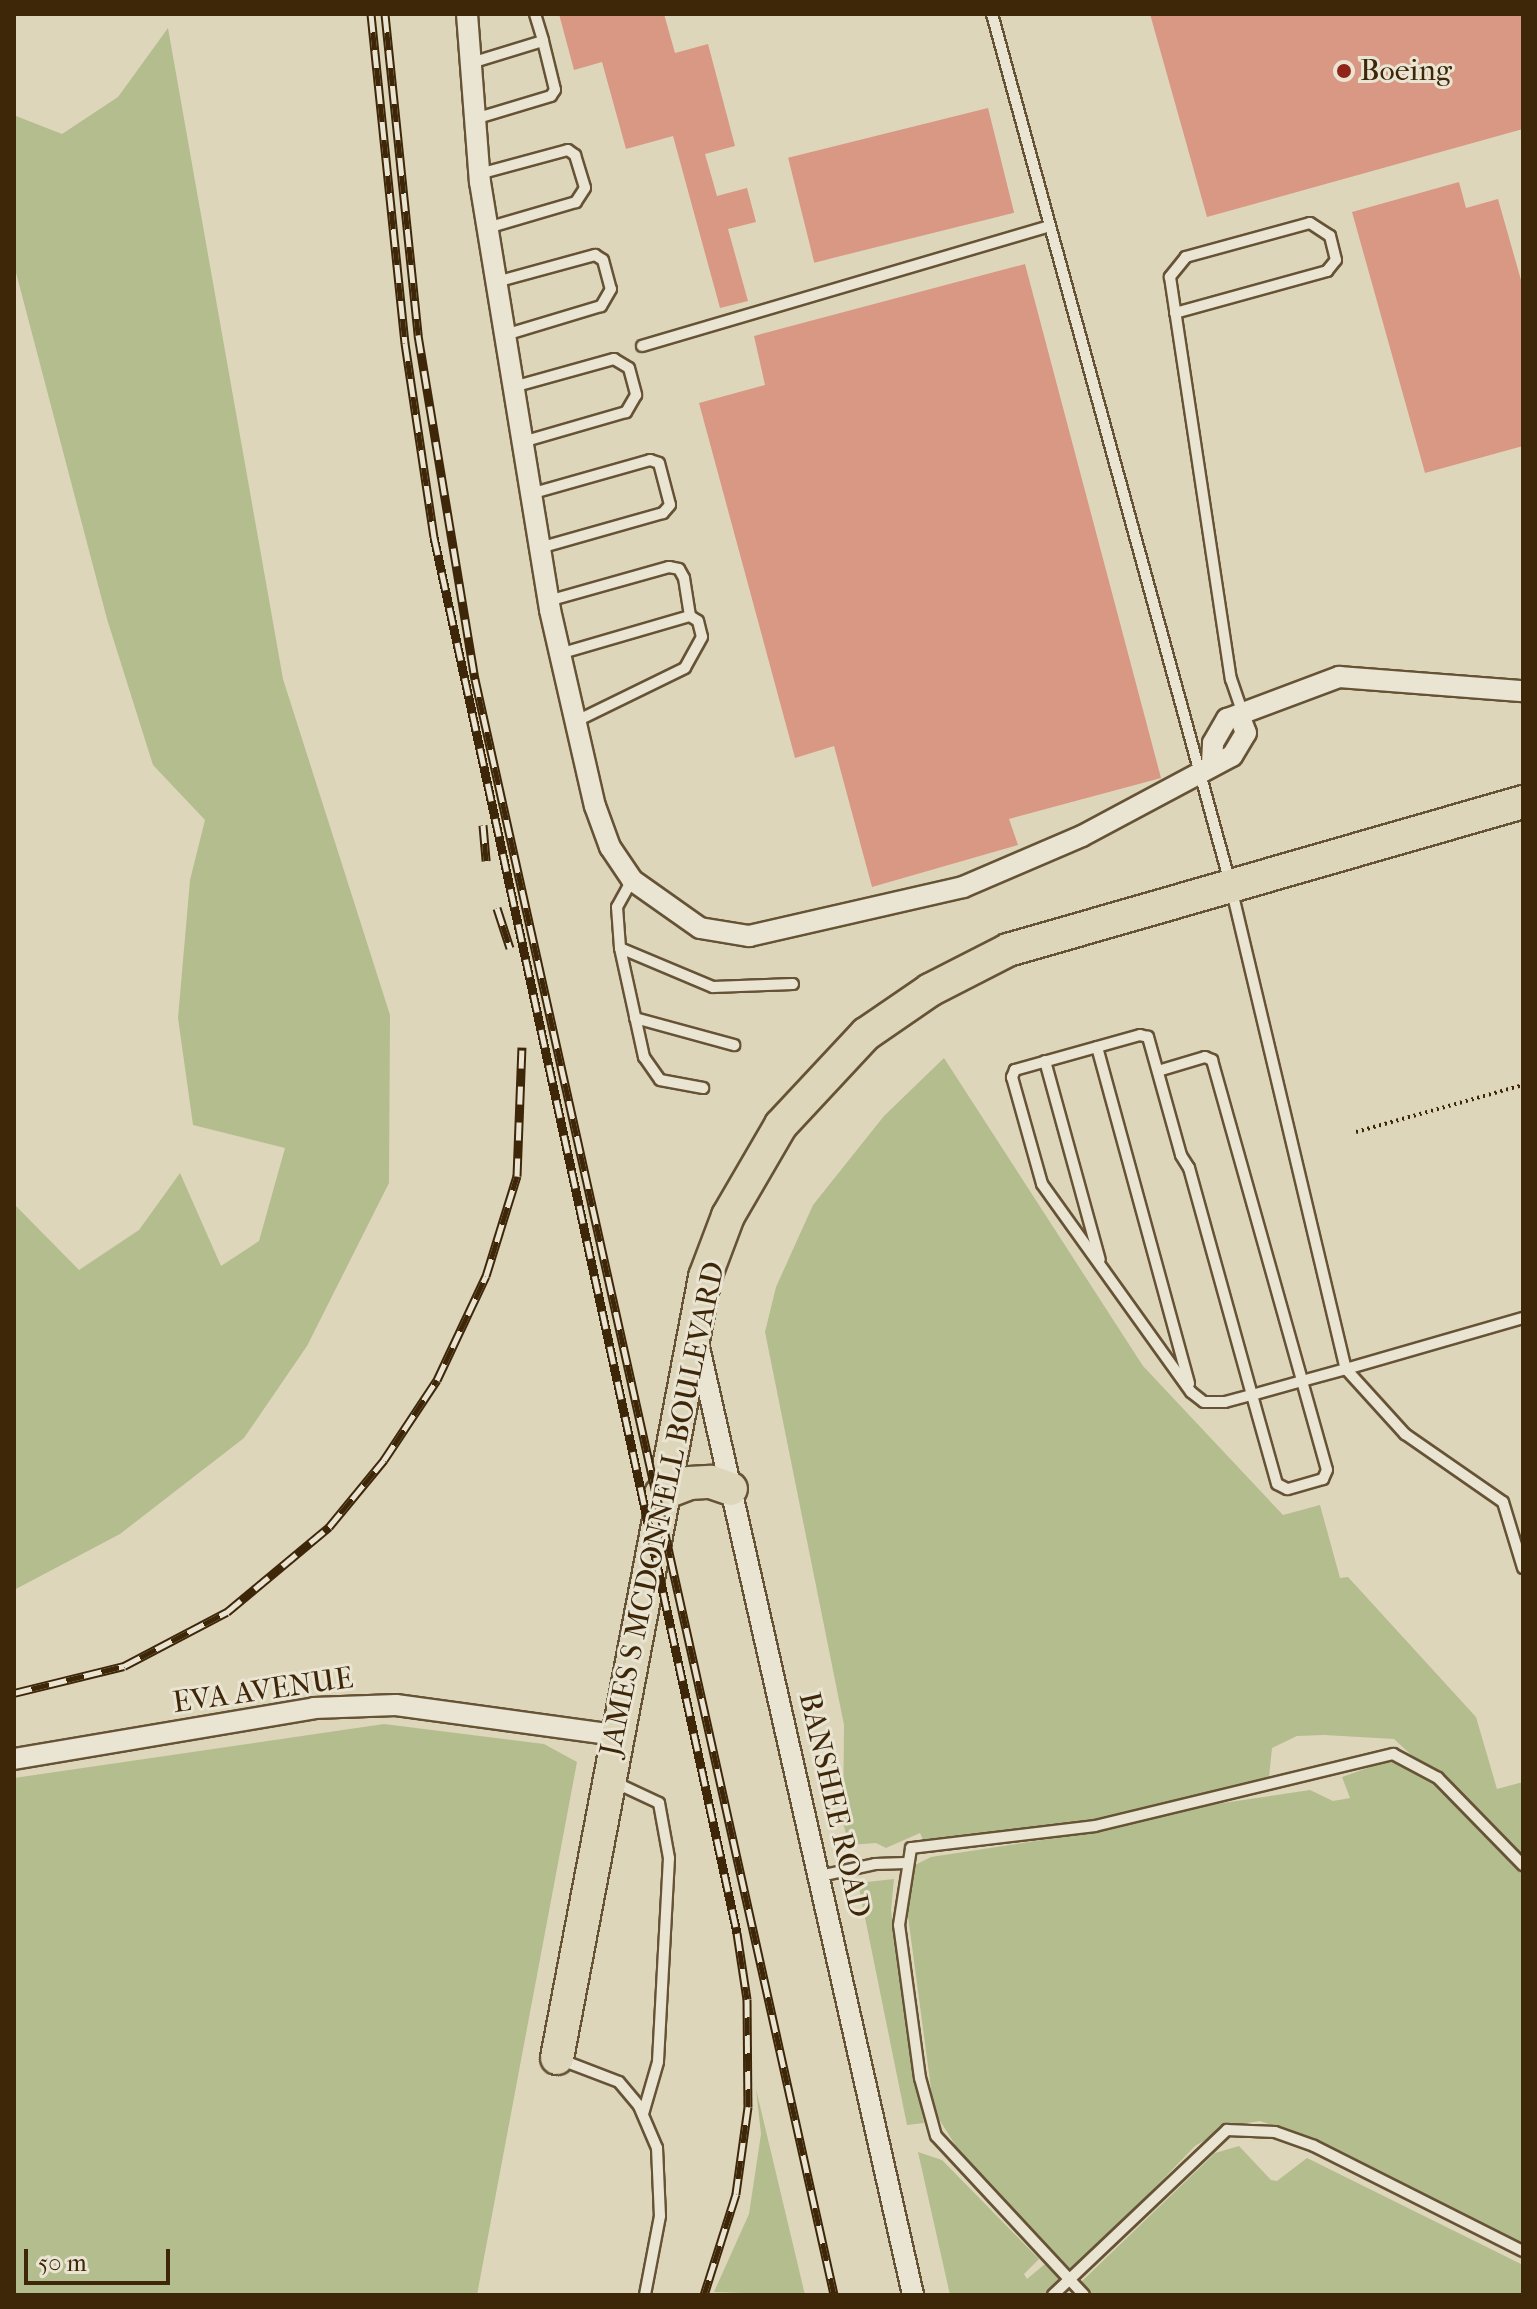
<!DOCTYPE html>
<style>
body{margin:0}
#map{position:relative;width:1537px;height:2309px;overflow:hidden;background:#ded6bb;font-family:"IM FELL French Canon",serif}
div>[style]{position:absolute}
.green>*{inset:0;background:#b4bd8e}
.building>*{inset:0;background:#d99883;transform-origin:0 0}
.path>*{height:4px;margin-top:-2px;transform-origin:0;background:repeating-linear-gradient(90deg,#3e2708 0 2px,transparent 0 6px)}
.roads{filter:drop-shadow(2px 0 #665335) drop-shadow(-2px 0 #665335) drop-shadow(0 2px #665335) drop-shadow(0 -2px #665335)}
.lane>*{height:10px;margin:-5px;padding:0 5px;transform-origin:5px;border-radius:5px;background:#eae4d3}
.street>*{height:20px;margin:-10px;padding:0 10px;transform-origin:10px;border-radius:10px;background:#eae4d3}
.primary>*{height:32px;margin:-16px;padding:0 16px;transform-origin:16px;border-radius:16px;background:#ded6bb}
.rail>*{height:9px;margin-top:-4.5px;transform-origin:0;background:repeating-linear-gradient(90deg,#eae4d3 0 18px,#3e2708 0 36px);box-sizing:border-box;border-block:2px solid #3e2708}
.dots>*{width:22px;height:22px;translate:-50% -50%;box-sizing:border-box;border:4px solid #eae4d3;border-radius:50%}
span{translate:-50% -50%;white-space:nowrap;text-align:center;line-height:1.15;-webkit-text-stroke:6px #eae4d3;paint-order:stroke}
.poi-label{font-size:30px;color:#3e2708}
.left{translate:0 -50%;text-align:left}
.street-label{font-size:30px;color:#3e2708}
.frame{position:absolute;inset:0;border:16px solid #3e2708;pointer-events:none}
.scale{position:absolute;left:24px;top:2249px;width:146px;height:36px;box-sizing:border-box;border:4px solid #3e2708;border-top:0;padding-left:10px;font-size:24px;line-height:28px;white-space:nowrap;color:#3e2708;-webkit-text-stroke:6px #eae4d3;paint-order:stroke}
</style>
<div id="map">
<div class="green">
<i style="clip-path:polygon(168px 28px,283px 679px,390px 1015px,389px 1183px,307px 1346px,244px 1438px,120px 1534px,14px 1590px,14px 1204px,79px 1270px,139px 1230px,180px 1173px,221px 1266px,259px 1241px,285px 1148px,193px 1125px,178px 1018px,190px 880px,205px 820px,153px 765px,107px 619px,14px 265px,14px 108px,16px 116px,62px 134px,118px 97px)"></i>
<i style="clip-path:polygon(944px 1058px,1143px 1366px,1283px 1515px,1320px 1505px,1340px 1578px,1348px 1577px,1476px 1717px,1497px 1789px,1523px 1782px,1523px 1858px,1394px 1739px,1324px 1735px,1297px 1736px,1272px 1748px,1269px 1777px,1094px 1819px,924px 1842px,920px 1833px,886px 1848px,876px 1843px,849px 1845px,843px 1823px,844px 1725px,765px 1332px,776px 1287px,813px 1205px,884px 1116px)"></i>
<i style="clip-path:polygon(384px 1724px,544px 1744px,577px 1762px,477px 2295px,14px 2295px,14px 1778px)"></i>
<i style="clip-path:polygon(1393px 1759px,1437px 1785px,1523px 1875px,1523px 2250px,1301px 2135px,1260px 2121px,1229px 2126px,1195px 2146px,1071px 2275px,972px 2172px,934px 2111px,908px 1916px,907px 1884px,915px 1865px,931px 1857px,1094px 1832px,1216px 1804px,1310px 1790px,1333px 1801px,1350px 1798px,1342px 1777px)"></i>
<i style="clip-path:polygon(894px 1879px,891px 1910px,908px 2042px,924px 2123px,907px 2125px,858px 1883px)"></i>
<i style="clip-path:polygon(756px 2089px,805px 2295px,714px 2292px,749px 2214px,761px 2134px)"></i>
<i style="clip-path:polygon(1239px 2146px,1271px 2180px,1277px 2181px,1307px 2158px,1523px 2265px,1523px 2295px,1091px 2295px,1079px 2284px,1215px 2153px)"></i>
<i style="clip-path:polygon(918px 2152px,942px 2160px,1039px 2259px,1024px 2274px,1027px 2279px,1045px 2264px,1064px 2283px,1052px 2295px,950px 2295px)"></i>
</div>
<div class="building">
<i style="clip-path:polygon(559px 14px,664px 14px,675px 53px,708px 44px,735px 146px,705px 154px,717px 196px,747px 188px,756px 222px,728px 229px,748px 301px,720px 308px,673px 136px,626px 149px,602px 62px,574px 70px)"></i>
<i style="clip-path:polygon(1150px 14px,1523px 14px,1523px 129px,1207px 217px)"></i>
<i style="left:988px;top:108px;width:108px;height:206px;rotate:76deg"></i>
<i style="clip-path:polygon(1459px 182px,1466px 208px,1498px 199px,1523px 287px,1523px 446px,1425px 473px,1352px 212px)"></i>
<i style="clip-path:polygon(1025px 264px,1161px 778px,1009px 819px,1018px 845px,872px 887px,834px 746px,795px 758px,699px 403px,765px 385px,754px 336px)"></i>
</div>
<div class="path">
<i style="left:1356px;top:1132px;width:173px;rotate:-15.7deg"></i>
</div>
<div class="roads">
<div class="lane">
<i style="left:535px;top:14px;width:28px;rotate:73deg"></i>
<i style="left:992px;top:14px;width:901px;rotate:74.68deg"></i>
<i style="left:1230px;top:883px;width:500px;rotate:76.6deg"></i>
<i style="left:1346px;top:1369px;width:88px;rotate:47.8deg"></i>
<i style="left:1405px;top:1434px;width:119px;rotate:34.8deg"></i>
<i style="left:1503px;top:1502px;width:69px;rotate:73.1deg"></i>
<i style="left:471px;top:63px;width:75px;rotate:-17deg"></i>
<i style="left:543px;top:41px;width:50px;rotate:76.2deg"></i>
<i style="left:555px;top:90px;width:7px;rotate:124deg"></i>
<i style="left:551px;top:96px;width:79px;rotate:163.2deg"></i>
<i style="left:479px;top:174px;width:92px;rotate:-15.1deg"></i>
<i style="left:568px;top:150px;width:9px;rotate:36deg"></i>
<i style="left:575px;top:155px;width:34px;rotate:73deg"></i>
<i style="left:585px;top:188px;width:17px;rotate:123deg"></i>
<i style="left:576px;top:202px;width:93px;rotate:163.7deg"></i>
<i style="left:496px;top:282px;width:103px;rotate:-15.3deg"></i>
<i style="left:595px;top:255px;width:9px;rotate:32deg"></i>
<i style="left:603px;top:260px;width:30px;rotate:75deg"></i>
<i style="left:611px;top:289px;width:20px;rotate:120deg"></i>
<i style="left:601px;top:306px;width:100px;rotate:163.2deg"></i>
<i style="left:1175px;top:313px;width:158px;rotate:-15.4deg"></i>
<i style="left:1327px;top:271px;width:14px;rotate:-51deg"></i>
<i style="left:1336px;top:260px;width:25px;rotate:-104deg"></i>
<i style="left:1330px;top:236px;width:24px;rotate:-147deg"></i>
<i style="left:1310px;top:223px;width:129px;rotate:164.7deg"></i>
<i style="left:1186px;top:257px;width:26px;rotate:129deg"></i>
<i style="left:1170px;top:277px;width:407px;rotate:81.4deg"></i>
<i style="left:1231px;top:679px;width:36px;rotate:71deg"></i>
<i style="left:642px;top:346px;width:425px;rotate:-16.4deg"></i>
<i style="left:513px;top:387px;width:105px;rotate:-15.5deg"></i>
<i style="left:614px;top:359px;width:17px;rotate:31deg"></i>
<i style="left:629px;top:368px;width:28px;rotate:75deg"></i>
<i style="left:636px;top:395px;width:20px;rotate:120deg"></i>
<i style="left:626px;top:412px;width:108px;rotate:163.9deg"></i>
<i style="left:530px;top:494px;width:125px;rotate:-15.8deg"></i>
<i style="left:650px;top:460px;width:9px;rotate:18deg"></i>
<i style="left:659px;top:463px;width:43px;rotate:75.3deg"></i>
<i style="left:670px;top:505px;width:11px;rotate:131deg"></i>
<i style="left:663px;top:513px;width:129px;rotate:164.2deg"></i>
<i style="left:548px;top:601px;width:126px;rotate:-15.7deg"></i>
<i style="left:669px;top:567px;width:10px;rotate:11deg"></i>
<i style="left:679px;top:569px;width:10px;rotate:61deg"></i>
<i style="left:684px;top:578px;width:38px;rotate:81deg"></i>
<i style="left:559px;top:654px;width:136px;rotate:-16.2deg"></i>
<i style="left:690px;top:616px;width:9px;rotate:32deg"></i>
<i style="left:698px;top:621px;width:16px;rotate:76deg"></i>
<i style="left:702px;top:637px;width:35px;rotate:119deg"></i>
<i style="left:685px;top:668px;width:123px;rotate:153.9deg"></i>
<i style="left:632px;top:880px;width:31px;rotate:119deg"></i>
<i style="left:617px;top:907px;width:41px;rotate:85.8deg"></i>
<i style="left:620px;top:948px;width:112px;rotate:77.6deg"></i>
<i style="left:644px;top:1057px;width:28px;rotate:55deg"></i>
<i style="left:660px;top:1080px;width:44px;rotate:10.5deg"></i>
<i style="left:620px;top:948px;width:101px;rotate:22.8deg"></i>
<i style="left:713px;top:987px;width:80px;rotate:-2.1deg"></i>
<i style="left:635px;top:1018px;width:103px;rotate:15.3deg"></i>
<i style="left:1097px;top:1047px;width:349px;rotate:74.7deg"></i>
<i style="left:1045px;top:1061px;width:206px;rotate:74.6deg"></i>
<i style="left:1158px;top:1071px;width:49px;rotate:-16.6deg"></i>
<i style="left:1205px;top:1057px;width:8px;rotate:23deg"></i>
<i style="left:1212px;top:1060px;width:333px;rotate:74.3deg"></i>
<i style="left:1302px;top:1381px;width:92px;rotate:74.3deg"></i>
<i style="left:1327px;top:1470px;width:10px;rotate:114deg"></i>
<i style="left:1323px;top:1479px;width:37px;rotate:164deg"></i>
<i style="left:1287px;top:1489px;width:11px;rotate:-153deg"></i>
<i style="left:1277px;top:1484px;width:92px;rotate:-105.7deg"></i>
<i style="left:1252px;top:1395px;width:236px;rotate:-105.5deg"></i>
<i style="left:1189px;top:1168px;width:15px;rotate:-122deg"></i>
<i style="left:1181px;top:1155px;width:123px;rotate:-105.6deg"></i>
<i style="left:1148px;top:1037px;width:8px;rotate:-166deg"></i>
<i style="left:1140px;top:1035px;width:130px;rotate:164.4deg"></i>
<i style="left:1015px;top:1070px;width:8px;rotate:113deg"></i>
<i style="left:1012px;top:1077px;width:111px;rotate:74.3deg"></i>
<i style="left:1042px;top:1184px;width:256px;rotate:54.4deg"></i>
<i style="left:1191px;top:1392px;width:16px;rotate:38deg"></i>
<i style="left:1204px;top:1402px;width:21px"></i>
<i style="left:1225px;top:1402px;width:28px;rotate:-15deg"></i>
<i style="left:1252px;top:1395px;width:52px;rotate:-15.6deg"></i>
<i style="left:1302px;top:1381px;width:46px;rotate:-15.3deg"></i>
<i style="left:1346px;top:1369px;width:184px;rotate:-16.1deg"></i>
<i style="left:612px;top:1781px;width:52px;rotate:25.1deg"></i>
<i style="left:659px;top:1803px;width:56px;rotate:79.7deg"></i>
<i style="left:669px;top:1858px;width:204px;rotate:93.1deg"></i>
<i style="left:658px;top:2062px;width:54px;rotate:106.1deg"></i>
<i style="left:820px;top:1876px;width:56px;rotate:-12.3deg"></i>
<i style="left:875px;top:1864px;width:31px;rotate:-2deg"></i>
<i style="left:559px;top:2059px;width:64px;rotate:21deg"></i>
<i style="left:619px;top:2082px;width:31px;rotate:50deg"></i>
<i style="left:639px;top:2106px;width:46px;rotate:66.8deg"></i>
<i style="left:657px;top:2148px;width:68px;rotate:87.5deg"></i>
<i style="left:660px;top:2216px;width:80px;rotate:100.8deg"></i>
<i style="left:1053px;top:2295px;width:240px;rotate:-43.5deg"></i>
<i style="left:1227px;top:2130px;width:48px;rotate:2.4deg"></i>
<i style="left:1275px;top:2132px;width:41px;rotate:19.7deg"></i>
<i style="left:1314px;top:2146px;width:234px;rotate:26.7deg"></i>
<i style="left:1084px;top:2295px;width:217px;rotate:-132.9deg"></i>
<i style="left:936px;top:2136px;width:60px;rotate:-105.4deg"></i>
<i style="left:920px;top:2078px;width:154px;rotate:-97.8deg"></i>
<i style="left:899px;top:1925px;width:78px;rotate:-81.1deg"></i>
<i style="left:911px;top:1848px;width:185px;rotate:-6.8deg"></i>
<i style="left:1095px;top:1826px;width:307px;rotate:-13.6deg"></i>
<i style="left:1393px;top:1754px;width:51px;rotate:28.1deg"></i>
<i style="left:1438px;top:1778px;width:122px;rotate:45.7deg"></i>
</div>
<div class="street">
<i style="left:467px;top:14px;width:169px;rotate:85.6deg"></i>
<i style="left:480px;top:182px;width:434px;rotate:80.7deg"></i>
<i style="left:550px;top:610px;width:201px;rotate:77.1deg"></i>
<i style="left:595px;top:806px;width:44px;rotate:69.9deg"></i>
<i style="left:610px;top:847px;width:40px;rotate:56deg"></i>
<i style="left:632px;top:880px;width:83px;rotate:35.2deg"></i>
<i style="left:700px;top:928px;width:50px;rotate:9.3deg"></i>
<i style="left:749px;top:936px;width:220px;rotate:-12.9deg"></i>
<i style="left:963px;top:887px;width:129px;rotate:-23.2deg"></i>
<i style="left:1082px;top:836px;width:170px;rotate:-28.1deg"></i>
<i style="left:1232px;top:756px;width:27px;rotate:-59deg"></i>
<i style="left:1246px;top:733px;width:17px;rotate:-111deg"></i>
<i style="left:1212px;top:763px;width:20px;rotate:-87deg"></i>
<i style="left:1213px;top:743px;width:28px;rotate:-60deg"></i>
<i style="left:1227px;top:719px;width:120px;rotate:-20.6deg"></i>
<i style="left:1339px;top:677px;width:185px;rotate:4.4deg"></i>
<i style="left:698px;top:1343px;width:976px;rotate:77.27deg"></i>
<i style="left:14px;top:1759px;width:304px;rotate:-9.6deg"></i>
<i style="left:314px;top:1708px;width:82px;rotate:-2.1deg"></i>
<i style="left:396px;top:1705px;width:222px;rotate:7.8deg"></i>
</div>
<div class="primary">
<i style="left:661px;top:1494px;width:30px;rotate:-21deg"></i>
<i style="left:689px;top:1483px;width:22px;rotate:-3deg"></i>
<i style="left:711px;top:1482px;width:21px;rotate:19deg"></i>
<i style="left:557px;top:2058px;width:795px;rotate:-79.27deg"></i>
<i style="left:705px;top:1277px;width:65px;rotate:-69.3deg"></i>
<i style="left:728px;top:1216px;width:105px;rotate:-59.8deg"></i>
<i style="left:781px;top:1125px;width:125px;rotate:-47deg"></i>
<i style="left:866px;top:1034px;width:78px;rotate:-34.5deg"></i>
<i style="left:930px;top:990px;width:88px;rotate:-27.1deg"></i>
<i style="left:1008px;top:950px;width:536px;rotate:-16.03deg"></i>
</div>
</div>
<div class="rail">
<i style="left:371px;top:14px;width:331px;rotate:84.1deg"></i>
<i style="left:405px;top:343px;width:196px;rotate:81.5deg"></i>
<i style="left:434px;top:537px;width:1429px;rotate:77.75deg"></i>
<i style="left:737px;top:1933px;width:67px;rotate:81.4deg"></i>
<i style="left:747px;top:1999px;width:108px;rotate:89.5deg"></i>
<i style="left:748px;top:2107px;width:88px;rotate:97.9deg"></i>
<i style="left:736px;top:2194px;width:106px;rotate:107.6deg"></i>
<i style="left:385px;top:14px;width:323px;rotate:84.1deg"></i>
<i style="left:418px;top:335px;width:349px;rotate:80.6deg"></i>
<i style="left:475px;top:679px;width:1655px;rotate:77.47deg"></i>
<i style="left:483px;top:825px;width:36px;rotate:85deg"></i>
<i style="left:497px;top:908px;width:42px;rotate:72deg"></i>
<i style="left:14px;top:1693px;width:113px;rotate:-13.8deg"></i>
<i style="left:124px;top:1666px;width:116px;rotate:-27.7deg"></i>
<i style="left:227px;top:1612px;width:133px;rotate:-39.8deg"></i>
<i style="left:329px;top:1527px;width:87px;rotate:-50.6deg"></i>
<i style="left:384px;top:1460px;width:96px;rotate:-56.5deg"></i>
<i style="left:437px;top:1380px;width:115px;rotate:-64.8deg"></i>
<i style="left:486px;top:1276px;width:105px;rotate:-72.8deg"></i>
<i style="left:517px;top:1176px;width:129px;rotate:-87.8deg"></i>
</div>
<div class="dots">
<i style="left:1344px;top:71px;background:#8f2418"></i>
</div>
<div class="poi-label">
<span class="left" style="left:1360px;top:71px">Boeing</span>
</div>
<div class="street-label">
<span style="left:663px;top:1509px;rotate:-78deg">JAMES S MCDONNELL BOULEVARD</span>
<span style="left:263px;top:1691px;rotate:-8deg">EVA AVENUE</span>
<span style="left:834px;top:1805px;rotate:77deg">BANSHEE ROAD</span>
</div>
<div class="frame"></div>
<div class="scale">50 m</div>
</div>
